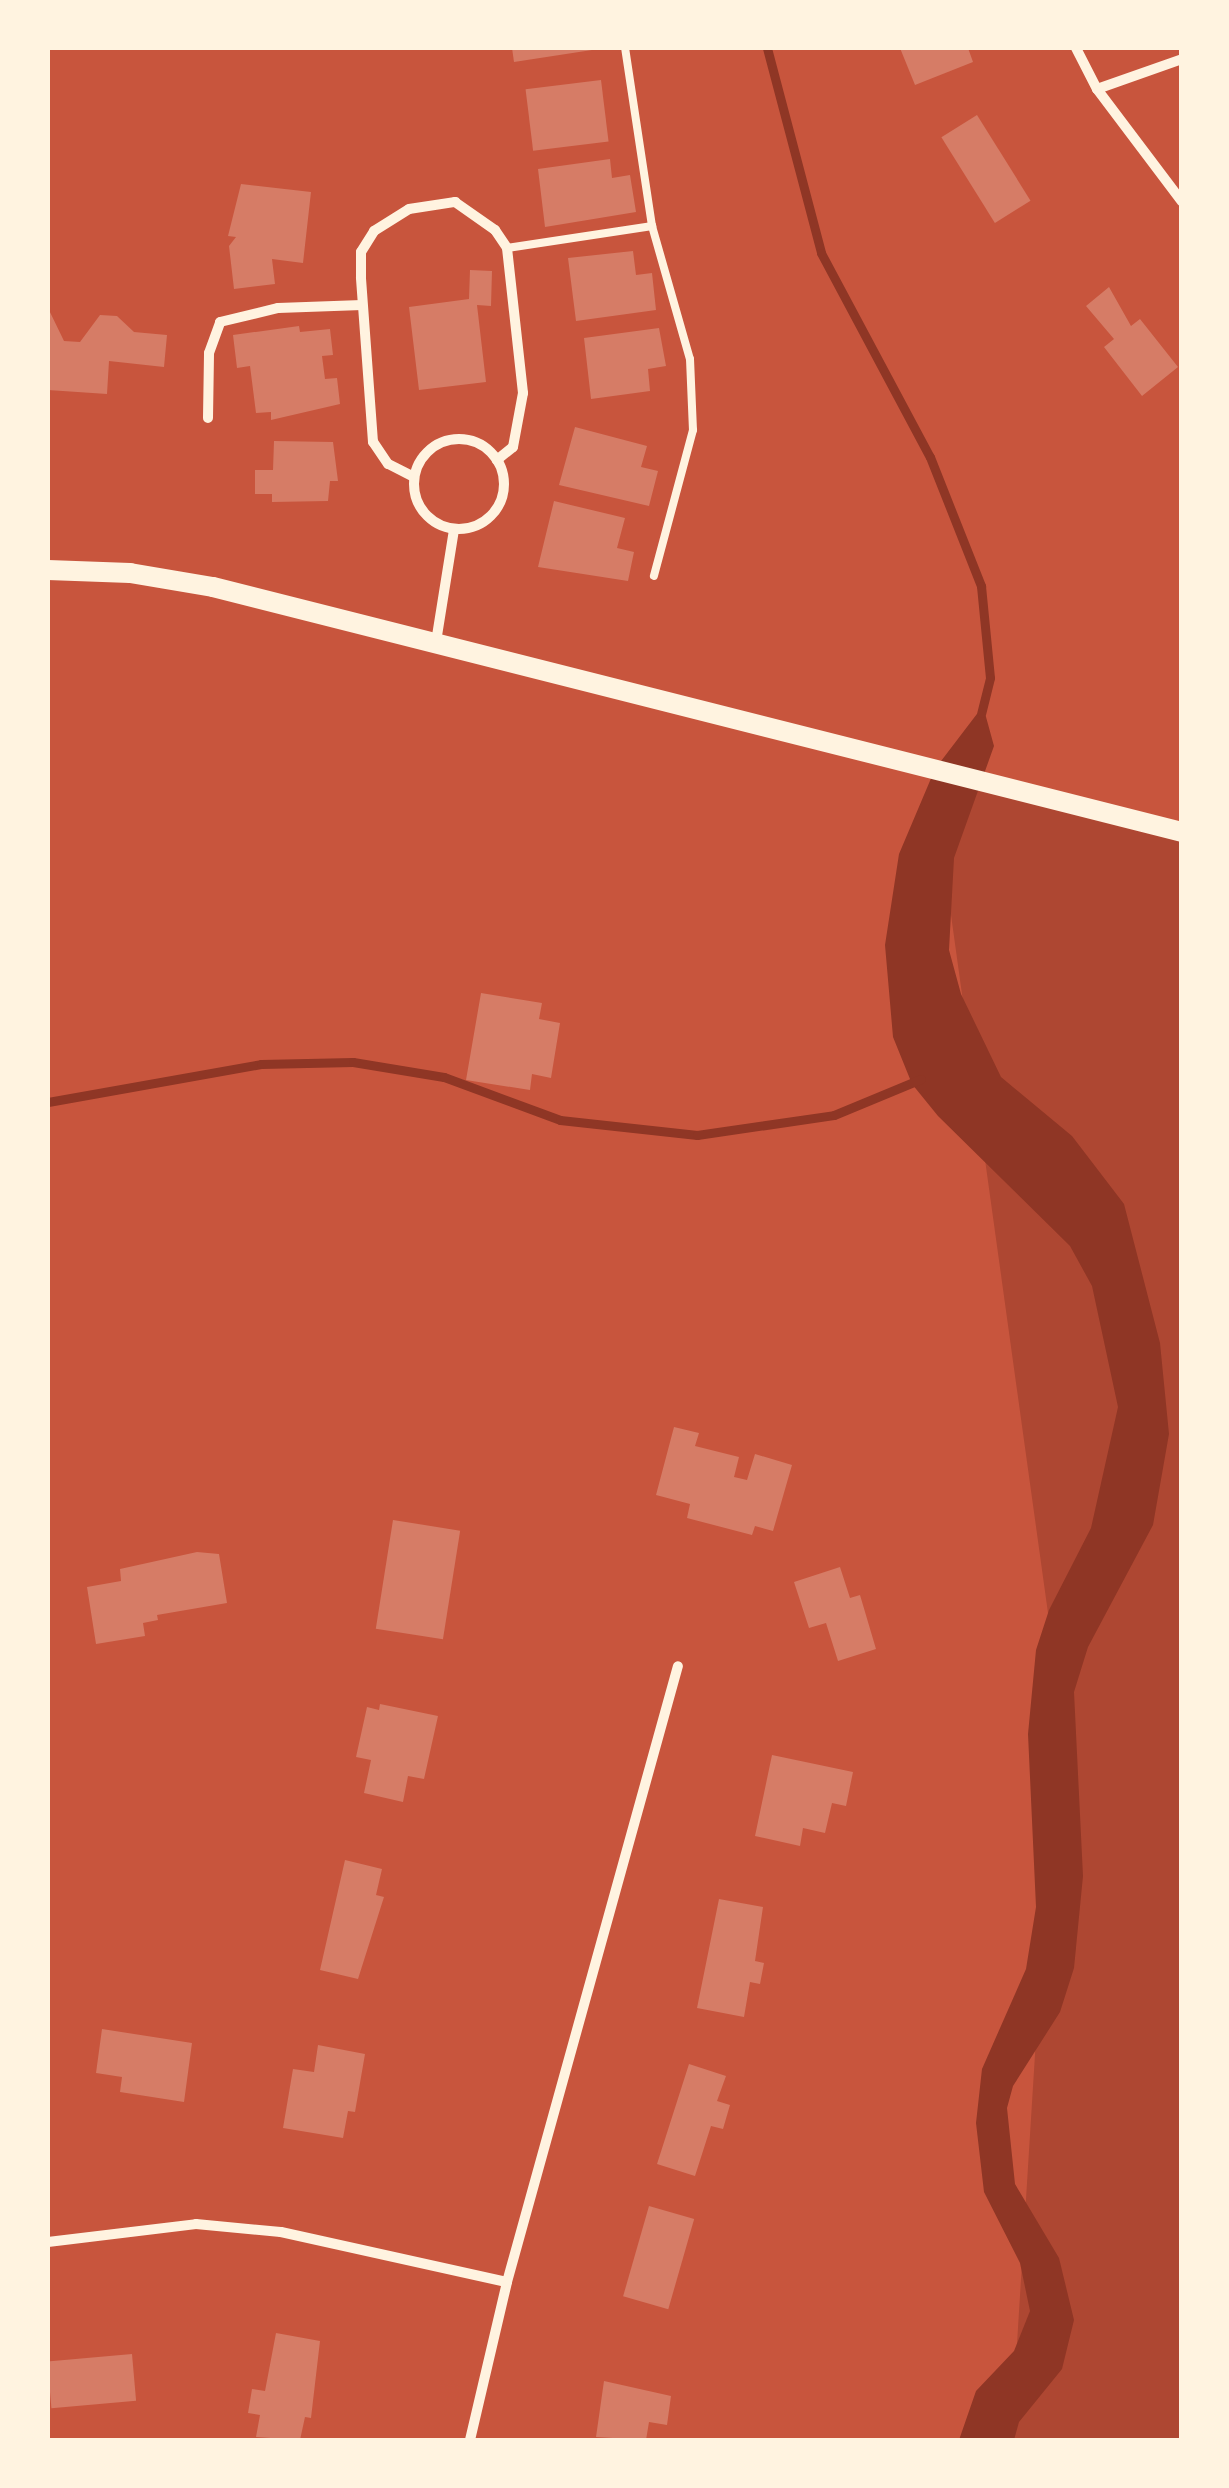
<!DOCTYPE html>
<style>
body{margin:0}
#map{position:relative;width:1229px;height:2488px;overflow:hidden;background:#c8553d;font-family:Montserrat,sans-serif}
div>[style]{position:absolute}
.green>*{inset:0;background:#ae4732}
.water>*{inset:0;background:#8f3625}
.stream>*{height:9px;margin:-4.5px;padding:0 4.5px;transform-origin:4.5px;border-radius:4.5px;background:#8f3625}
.building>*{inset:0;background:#d67c66;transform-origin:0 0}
.service>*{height:8px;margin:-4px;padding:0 4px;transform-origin:4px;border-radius:4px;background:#fff3e0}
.minor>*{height:10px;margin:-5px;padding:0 5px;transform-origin:5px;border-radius:5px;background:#fff3e0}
.minor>.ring{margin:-5px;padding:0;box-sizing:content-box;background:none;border:10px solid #fff3e0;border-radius:50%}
.secondary>*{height:20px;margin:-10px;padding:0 10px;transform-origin:10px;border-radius:10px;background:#fff3e0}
span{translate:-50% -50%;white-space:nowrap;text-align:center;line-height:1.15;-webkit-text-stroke:9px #fff3e0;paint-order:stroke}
.frame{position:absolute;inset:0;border:50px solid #fff3e0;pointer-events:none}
</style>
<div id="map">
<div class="green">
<i style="clip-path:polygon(931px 771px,1181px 831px,1181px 2440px,1011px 2440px,1058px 1685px)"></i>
</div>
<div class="water">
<i style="clip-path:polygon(983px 706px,994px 746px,954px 858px,949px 950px,961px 994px,1001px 1077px,1072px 1136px,1124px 1204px,1160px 1343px,1169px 1434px,1153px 1525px,1088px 1647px,1074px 1692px,1083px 1876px,1074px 1968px,1060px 2012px,1013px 2086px,1007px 2108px,1015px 2184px,1059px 2258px,1074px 2320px,1062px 2369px,1019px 2422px,1014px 2440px,959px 2440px,976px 2391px,1014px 2351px,1030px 2311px,1020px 2263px,984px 2192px,976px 2123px,982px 2069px,1026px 1969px,1036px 1907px,1028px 1734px,1036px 1650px,1049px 1610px,1091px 1528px,1118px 1407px,1092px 1286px,1070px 1246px,938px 1116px,912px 1084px,893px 1037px,885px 945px,899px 854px,935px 769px)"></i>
</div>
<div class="stream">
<i style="left:767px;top:48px;width:212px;rotate:75.2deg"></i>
<i style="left:821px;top:253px;width:231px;rotate:61.9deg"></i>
<i style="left:930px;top:457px;width:139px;rotate:68.4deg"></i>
<i style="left:981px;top:586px;width:92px;rotate:84.4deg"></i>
<i style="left:990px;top:678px;width:36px;rotate:104deg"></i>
<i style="left:48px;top:1102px;width:216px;rotate:-10.1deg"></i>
<i style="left:261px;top:1064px;width:92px;rotate:-1.2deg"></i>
<i style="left:353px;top:1062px;width:92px;rotate:9.4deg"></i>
<i style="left:444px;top:1077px;width:124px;rotate:20.3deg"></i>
<i style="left:560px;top:1120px;width:138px;rotate:6.2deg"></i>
<i style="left:697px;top:1135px;width:138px;rotate:-8.3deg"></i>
<i style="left:834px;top:1115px;width:94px;rotate:-22.5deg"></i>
</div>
<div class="building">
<i style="clip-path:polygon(512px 48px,592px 48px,592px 50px,514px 62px)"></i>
<i style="clip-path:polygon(900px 48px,968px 48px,973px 62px,915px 85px)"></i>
<i style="left:601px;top:80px;width:62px;height:76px;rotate:83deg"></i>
<i style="left:977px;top:115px;width:101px;height:42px;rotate:58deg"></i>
<i style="clip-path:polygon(610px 159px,612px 178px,630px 175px,636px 212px,545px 227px,538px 169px)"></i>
<i style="clip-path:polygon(241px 184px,311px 192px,303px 263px,272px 259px,275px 284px,234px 289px,229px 246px,236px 237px,228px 236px)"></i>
<i style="clip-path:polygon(633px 251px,636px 275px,652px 273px,656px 310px,576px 321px,568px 258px)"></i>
<i style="clip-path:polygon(470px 270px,492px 271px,491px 306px,477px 305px,486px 382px,419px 390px,409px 307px,469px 299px)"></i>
<i style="clip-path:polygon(1109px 287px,1131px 326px,1140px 319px,1178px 367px,1142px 396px,1104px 347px,1114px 339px,1086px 306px)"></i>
<i style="clip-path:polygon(48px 308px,64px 341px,80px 342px,100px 315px,117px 316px,134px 332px,167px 335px,164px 367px,109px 361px,107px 394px,48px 390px)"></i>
<i style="clip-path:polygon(299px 326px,300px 332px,330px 329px,333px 355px,322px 356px,325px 379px,337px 378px,340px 404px,271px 420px,271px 412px,256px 413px,250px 366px,237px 368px,233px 335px)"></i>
<i style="clip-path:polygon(659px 328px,666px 366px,648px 369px,650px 391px,591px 399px,584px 338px)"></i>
<i style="clip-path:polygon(575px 427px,647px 446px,641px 467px,658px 471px,649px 506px,559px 485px)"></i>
<i style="clip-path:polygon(274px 441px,333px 442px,338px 481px,330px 481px,328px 501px,272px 502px,272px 494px,255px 494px,255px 470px,273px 470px)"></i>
<i style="clip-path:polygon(554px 501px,625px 518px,617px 548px,634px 552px,628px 581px,538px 567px)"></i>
<i style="clip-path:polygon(481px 993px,542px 1003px,539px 1019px,560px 1023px,551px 1078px,532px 1074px,530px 1090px,466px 1080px)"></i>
<i style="clip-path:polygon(674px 1427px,699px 1433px,695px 1446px,739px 1457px,734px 1477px,747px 1480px,755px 1454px,792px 1465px,773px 1531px,755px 1526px,752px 1535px,687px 1518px,690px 1504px,656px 1495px)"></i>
<i style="left:393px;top:1520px;width:68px;height:110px;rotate:9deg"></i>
<i style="clip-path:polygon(197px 1552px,219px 1554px,227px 1603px,157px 1615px,158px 1620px,143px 1623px,145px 1636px,96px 1644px,87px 1587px,121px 1581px,120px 1569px)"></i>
<i style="clip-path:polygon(840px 1567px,850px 1598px,860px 1595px,876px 1649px,838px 1661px,826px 1623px,809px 1628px,794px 1582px)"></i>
<i style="clip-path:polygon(380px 1704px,438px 1716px,424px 1779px,408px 1776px,403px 1802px,364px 1793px,371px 1760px,356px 1757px,367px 1707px,379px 1710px)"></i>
<i style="clip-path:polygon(772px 1755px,853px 1772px,846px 1806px,832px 1803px,825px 1833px,803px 1828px,800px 1846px,755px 1836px)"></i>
<i style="clip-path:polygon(345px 1860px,382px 1869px,376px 1895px,384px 1897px,358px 1979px,320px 1970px)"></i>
<i style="clip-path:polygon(719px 1899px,763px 1907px,755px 1961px,764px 1963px,760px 1984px,750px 1982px,744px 2017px,697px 2008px)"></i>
<i style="clip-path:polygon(102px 2029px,192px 2043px,184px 2102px,120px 2092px,122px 2077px,96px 2073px)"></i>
<i style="clip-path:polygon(318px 2045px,365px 2054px,355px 2112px,348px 2111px,343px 2138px,283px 2128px,293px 2069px,314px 2072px)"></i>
<i style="clip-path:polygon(689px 2064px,726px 2076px,717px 2101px,730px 2105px,723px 2129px,711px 2126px,695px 2176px,657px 2164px)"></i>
<i style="left:649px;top:2206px;width:47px;height:94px;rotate:16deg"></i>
<i style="clip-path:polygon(276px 2333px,320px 2341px,311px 2418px,305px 2417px,300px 2440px,256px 2437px,260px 2415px,248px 2413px,252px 2389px,265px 2391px)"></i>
<i style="left:132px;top:2354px;width:47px;height:85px;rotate:85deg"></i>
<i style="clip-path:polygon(604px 2381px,671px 2396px,667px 2425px,649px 2422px,646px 2440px,596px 2437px)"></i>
</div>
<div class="service">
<i style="left:652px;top:226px;width:138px;rotate:74.1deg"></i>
<i style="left:690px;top:359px;width:71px;rotate:87.6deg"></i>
<i style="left:693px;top:430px;width:151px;rotate:105deg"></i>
<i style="left:507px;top:248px;width:147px;rotate:-8.6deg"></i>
<i style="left:652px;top:226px;width:180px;rotate:-98.6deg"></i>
</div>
<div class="minor">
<i style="left:1076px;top:48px;width:46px;rotate:62.9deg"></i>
<i style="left:1097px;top:89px;width:141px;rotate:53deg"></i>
<i style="left:1097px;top:89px;width:90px;rotate:-19.4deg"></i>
<i style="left:208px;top:418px;width:65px;rotate:-89.1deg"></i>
<i style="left:209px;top:353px;width:33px;rotate:-70deg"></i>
<i style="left:220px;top:322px;width:60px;rotate:-13.6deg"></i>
<i style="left:278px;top:308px;width:84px;rotate:-2deg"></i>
<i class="ring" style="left:414px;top:439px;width:80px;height:80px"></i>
<i style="left:414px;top:477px;width:29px;rotate:-153deg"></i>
<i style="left:388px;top:464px;width:27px;rotate:-124deg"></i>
<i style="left:373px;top:442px;width:165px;rotate:-94.2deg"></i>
<i style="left:361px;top:277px;width:25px;rotate:-90deg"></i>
<i style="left:361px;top:252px;width:25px;rotate:-58deg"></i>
<i style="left:374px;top:231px;width:41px;rotate:-32.2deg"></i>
<i style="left:409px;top:209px;width:47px;rotate:-8.7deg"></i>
<i style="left:455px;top:202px;width:49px;rotate:35deg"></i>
<i style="left:495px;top:230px;width:22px;rotate:56deg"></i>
<i style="left:507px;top:248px;width:146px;rotate:83.7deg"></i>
<i style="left:523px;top:393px;width:55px;rotate:100.5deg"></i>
<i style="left:513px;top:447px;width:21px;rotate:141deg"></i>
<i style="left:436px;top:642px;width:113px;rotate:-80.9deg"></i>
<i style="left:48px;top:2242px;width:149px;rotate:-6.9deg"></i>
<i style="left:196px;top:2224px;width:85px;rotate:5.4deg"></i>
<i style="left:281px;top:2232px;width:231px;rotate:12.5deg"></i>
<i style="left:470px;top:2440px;width:162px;rotate:-76.8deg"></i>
<i style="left:507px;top:2282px;width:639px;rotate:-74.49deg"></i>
</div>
<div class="secondary">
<i style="left:48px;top:570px;width:82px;rotate:2.1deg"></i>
<i style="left:130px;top:573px;width:84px;rotate:9.6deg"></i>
<i style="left:213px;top:587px;width:999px;rotate:14.19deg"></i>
</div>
<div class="frame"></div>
</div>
